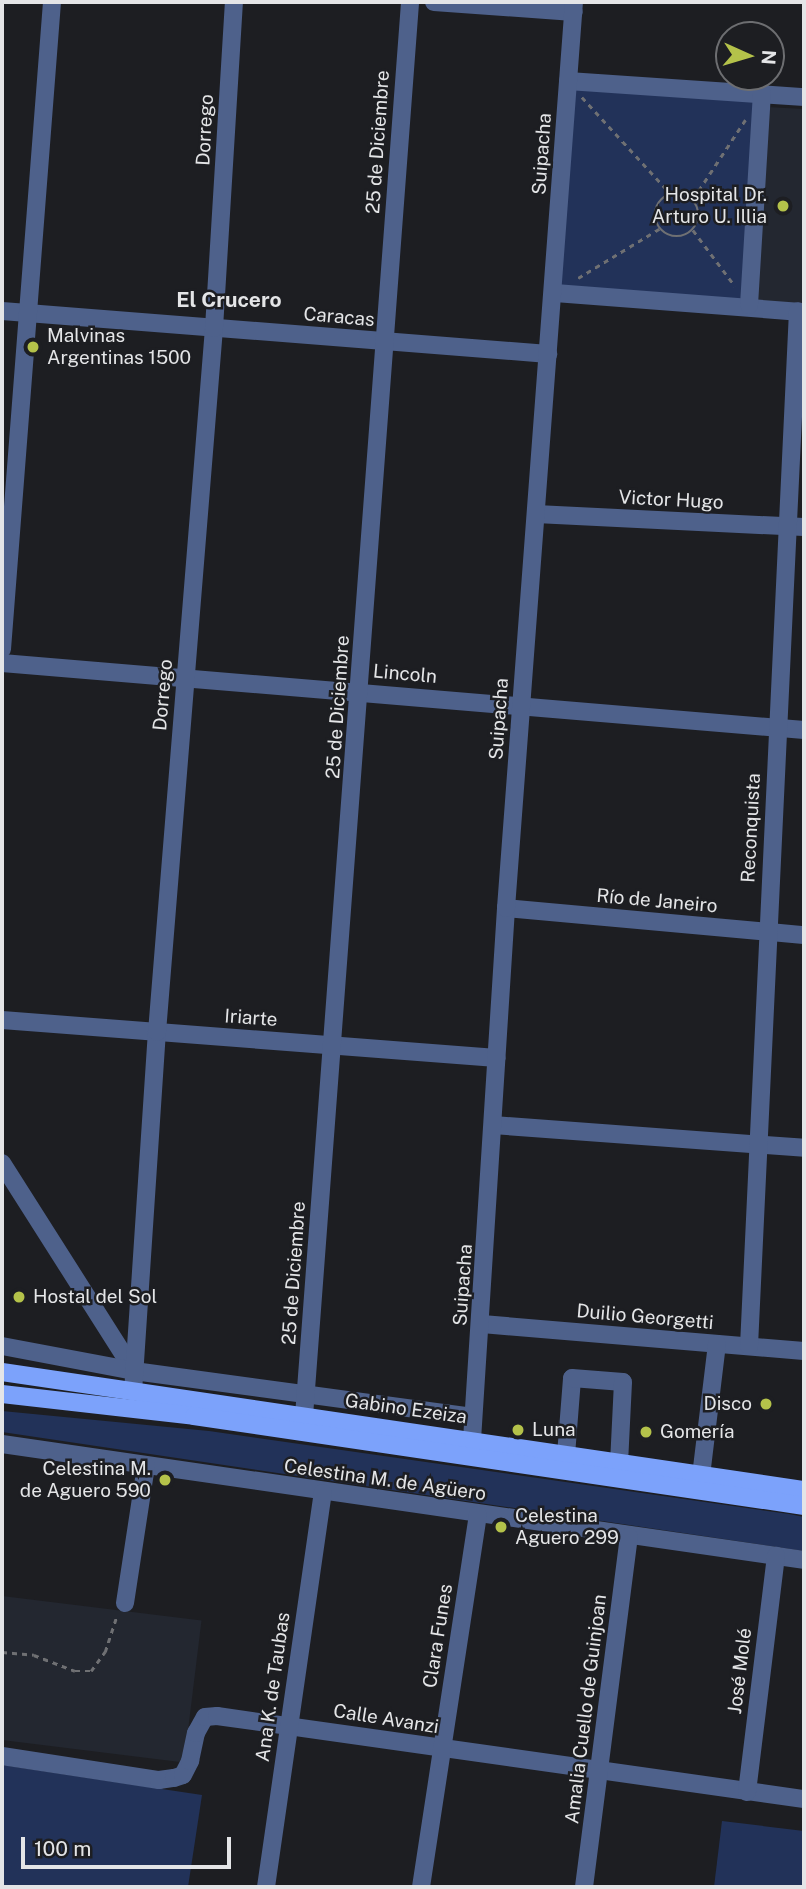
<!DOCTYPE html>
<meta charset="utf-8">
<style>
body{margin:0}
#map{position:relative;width:806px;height:1889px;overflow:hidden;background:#1d1e22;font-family:"Public Sans",sans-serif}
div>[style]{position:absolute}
.built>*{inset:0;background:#232730;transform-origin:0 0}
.green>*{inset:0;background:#223259;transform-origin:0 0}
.path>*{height:2.5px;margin-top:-1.25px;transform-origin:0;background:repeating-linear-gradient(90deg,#6f7073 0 5px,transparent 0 10px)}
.path>.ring{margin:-1.25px;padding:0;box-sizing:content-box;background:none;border:2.5px solid #6f7073;border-radius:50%}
.minor>*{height:18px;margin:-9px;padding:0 9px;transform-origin:9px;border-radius:9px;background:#4e618b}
.major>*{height:18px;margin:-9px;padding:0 9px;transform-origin:9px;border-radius:9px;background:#7ca2fb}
.dots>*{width:19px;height:19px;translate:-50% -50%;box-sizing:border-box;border:4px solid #1d1e22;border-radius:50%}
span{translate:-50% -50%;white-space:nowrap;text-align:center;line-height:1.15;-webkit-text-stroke:5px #1d1e22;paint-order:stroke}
.street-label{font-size:19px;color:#e4e5e7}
.poi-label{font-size:19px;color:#e4e5e7}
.right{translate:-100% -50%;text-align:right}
.left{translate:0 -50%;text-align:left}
.neighbourhood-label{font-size:21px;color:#e4e5e7;font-weight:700}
.frame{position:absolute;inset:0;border:4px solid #e4e5e7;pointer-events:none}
.north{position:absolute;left:715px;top:21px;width:70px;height:70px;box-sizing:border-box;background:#1d1e22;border:2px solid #6d6e71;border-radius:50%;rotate:94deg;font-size:19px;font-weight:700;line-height:28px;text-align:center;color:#e4e5e7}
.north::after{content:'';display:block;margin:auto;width:24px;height:32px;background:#b4c24a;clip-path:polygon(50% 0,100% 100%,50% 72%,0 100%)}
.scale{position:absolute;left:21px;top:1837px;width:210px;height:32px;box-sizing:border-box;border:4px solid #e4e5e7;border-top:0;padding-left:9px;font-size:21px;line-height:24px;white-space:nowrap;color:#e4e5e7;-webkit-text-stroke:5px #1d1e22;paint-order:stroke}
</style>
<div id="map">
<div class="built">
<i style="clip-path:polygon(767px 107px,804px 109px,804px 304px,757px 302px)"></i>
<i style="left:2px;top:1596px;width:201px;height:143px;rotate:7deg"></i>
</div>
<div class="green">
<i style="left:568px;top:81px;width:194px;height:212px;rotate:4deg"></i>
<i style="clip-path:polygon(2px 1411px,209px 1431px,789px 1514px,804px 1517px,804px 1551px,2px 1432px)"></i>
<i style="clip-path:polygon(2px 1765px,202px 1795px,188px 1887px,2px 1887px)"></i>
<i style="clip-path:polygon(722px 1821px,804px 1831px,804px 1887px,714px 1887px)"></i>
</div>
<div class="path">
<i style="left:582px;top:97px;width:132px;rotate:47.5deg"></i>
<i class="ring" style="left:655px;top:193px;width:41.5px;height:41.5px"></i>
<i style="left:693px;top:199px;width:95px;rotate:-56.6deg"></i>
<i style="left:693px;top:230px;width:70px;rotate:53.1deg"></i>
<i style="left:578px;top:278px;width:95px;rotate:-31.2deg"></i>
<i style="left:2px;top:1652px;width:32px;rotate:5deg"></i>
<i style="left:34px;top:1655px;width:44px;rotate:21.3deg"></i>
<i style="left:75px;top:1671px;width:16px"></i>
<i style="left:91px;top:1671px;width:24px;rotate:-54deg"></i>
<i style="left:105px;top:1652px;width:39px;rotate:-72deg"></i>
</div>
<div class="minor">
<i style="left:434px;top:2px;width:140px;rotate:4.1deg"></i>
<i style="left:568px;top:81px;width:237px;rotate:3.9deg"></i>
<i style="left:555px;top:293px;width:250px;rotate:4.4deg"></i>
<i style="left:749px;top:305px;width:212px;rotate:-86.5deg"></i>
<i style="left:2px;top:311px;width:548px;rotate:4.5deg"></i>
<i style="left:536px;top:514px;width:268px;rotate:2.8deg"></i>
<i style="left:2px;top:649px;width:649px;rotate:-85.58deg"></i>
<i style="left:2px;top:663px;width:805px;rotate:4.78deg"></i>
<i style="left:506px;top:908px;width:299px;rotate:5.2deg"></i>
<i style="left:2px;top:1020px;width:496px;rotate:4.4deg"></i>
<i style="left:493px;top:1125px;width:312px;rotate:4.2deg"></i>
<i style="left:2px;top:1163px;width:246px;rotate:57.6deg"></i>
<i style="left:482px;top:1324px;width:323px;rotate:4.8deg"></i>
<i style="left:2px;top:1346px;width:134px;rotate:10.7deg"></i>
<i style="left:134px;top:1371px;width:342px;rotate:7.7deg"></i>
<i style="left:749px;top:1346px;width:1036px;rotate:-87.29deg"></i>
<i style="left:133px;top:1392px;width:361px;rotate:-86.2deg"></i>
<i style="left:157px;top:1032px;width:706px;rotate:-85.37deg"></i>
<i style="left:214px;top:328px;width:327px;rotate:-86.5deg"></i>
<i style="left:304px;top:1416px;width:1418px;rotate:-85.71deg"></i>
<i style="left:472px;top:1440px;width:533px;rotate:-86.34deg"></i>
<i style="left:506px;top:908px;width:909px;rotate:-85.71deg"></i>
<i style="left:2px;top:1444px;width:810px;rotate:8.23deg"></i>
<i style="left:566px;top:1455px;width:77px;rotate:-85.5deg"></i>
<i style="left:572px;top:1378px;width:51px;rotate:4.5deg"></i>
<i style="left:623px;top:1382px;width:81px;rotate:92.8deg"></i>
<i style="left:701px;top:1476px;width:133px;rotate:-83.1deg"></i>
<i style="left:125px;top:1603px;width:139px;rotate:-81.3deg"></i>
<i style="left:2px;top:1756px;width:159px;rotate:8.7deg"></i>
<i style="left:159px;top:1780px;width:15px;rotate:-8deg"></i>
<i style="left:174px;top:1778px;width:9px;rotate:-18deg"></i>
<i style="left:183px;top:1775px;width:16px;rotate:-63deg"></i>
<i style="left:190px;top:1761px;width:29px;rotate:-78deg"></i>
<i style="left:196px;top:1733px;width:18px;rotate:-61deg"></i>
<i style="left:205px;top:1717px;width:12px;rotate:-5deg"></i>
<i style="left:217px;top:1716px;width:593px;rotate:8.05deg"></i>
<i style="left:747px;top:1792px;width:238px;rotate:-83deg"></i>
<i style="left:266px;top:1887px;width:398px;rotate:-81.8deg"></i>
<i style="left:421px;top:1887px;width:376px;rotate:-81.3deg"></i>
<i style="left:584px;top:1887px;width:353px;rotate:-82.7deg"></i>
</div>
<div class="major">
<i style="left:2px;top:1372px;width:811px;rotate:8.37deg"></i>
<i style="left:2px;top:1394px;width:193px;rotate:6.5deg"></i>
<i style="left:194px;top:1416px;width:617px;rotate:8.39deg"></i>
</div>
<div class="dots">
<i style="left:783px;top:206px;background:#b4c24a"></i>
<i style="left:33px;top:347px;background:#b4c24a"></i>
<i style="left:19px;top:1297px;background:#b4c24a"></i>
<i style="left:766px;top:1404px;background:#b4c24a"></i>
<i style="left:518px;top:1430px;background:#b4c24a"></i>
<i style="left:646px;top:1432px;background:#b4c24a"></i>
<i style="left:165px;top:1480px;background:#b4c24a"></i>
<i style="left:501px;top:1527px;background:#b4c24a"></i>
</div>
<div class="street-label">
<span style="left:205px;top:130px;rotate:-87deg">Dorrego</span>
<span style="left:378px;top:142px;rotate:-86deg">25 de Diciembre</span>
<span style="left:542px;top:154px;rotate:-86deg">Suipacha</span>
<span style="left:339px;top:317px;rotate:5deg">Caracas</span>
<span style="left:671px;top:500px;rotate:3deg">Victor Hugo</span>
<span style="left:405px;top:674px;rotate:5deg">Lincoln</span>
<span style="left:163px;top:695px;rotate:-85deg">Dorrego</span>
<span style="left:338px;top:707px;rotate:-86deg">25 de Diciembre</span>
<span style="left:499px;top:719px;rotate:-86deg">Suipacha</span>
<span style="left:751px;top:828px;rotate:-87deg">Reconquista</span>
<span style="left:657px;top:901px;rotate:5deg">Río de Janeiro</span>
<span style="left:251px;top:1018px;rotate:4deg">Iriarte</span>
<span style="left:294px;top:1273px;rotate:-86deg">25 de Diciembre</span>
<span style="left:463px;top:1285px;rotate:-86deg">Suipacha</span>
<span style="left:645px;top:1317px;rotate:5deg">Duilio Georgetti</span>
<span style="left:406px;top:1409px;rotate:8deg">Gabino Ezeiza</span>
<span style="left:385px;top:1480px;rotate:8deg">Celestina M. de Agüero</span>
<span style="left:438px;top:1636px;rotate:-81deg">Clara Funes</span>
<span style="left:740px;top:1671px;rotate:-83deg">José Molé</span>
<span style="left:273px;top:1687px;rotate:-82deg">Ana K. de Taubas</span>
<span style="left:586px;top:1709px;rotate:-83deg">Amalia Cuello de Guinjoan</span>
<span style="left:386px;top:1719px;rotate:9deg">Calle Avanzi</span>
</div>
<div class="poi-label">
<span class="right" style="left:767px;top:206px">Hospital Dr.<br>Arturo U. Illia</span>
<span class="left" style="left:47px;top:347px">Malvinas<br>Argentinas 1500</span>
<span class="left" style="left:33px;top:1297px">Hostal del Sol</span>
<span class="right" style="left:752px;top:1404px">Disco</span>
<span class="left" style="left:532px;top:1430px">Luna</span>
<span class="left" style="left:660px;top:1432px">Gomería</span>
<span class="right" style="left:151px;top:1480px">Celestina M.<br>de Aguero 590</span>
<span class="left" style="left:515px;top:1527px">Celestina<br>Aguero 299</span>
</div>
<div class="neighbourhood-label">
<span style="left:229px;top:300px">El Crucero</span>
</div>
<div class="frame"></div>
<div class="north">N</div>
<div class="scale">100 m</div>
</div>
